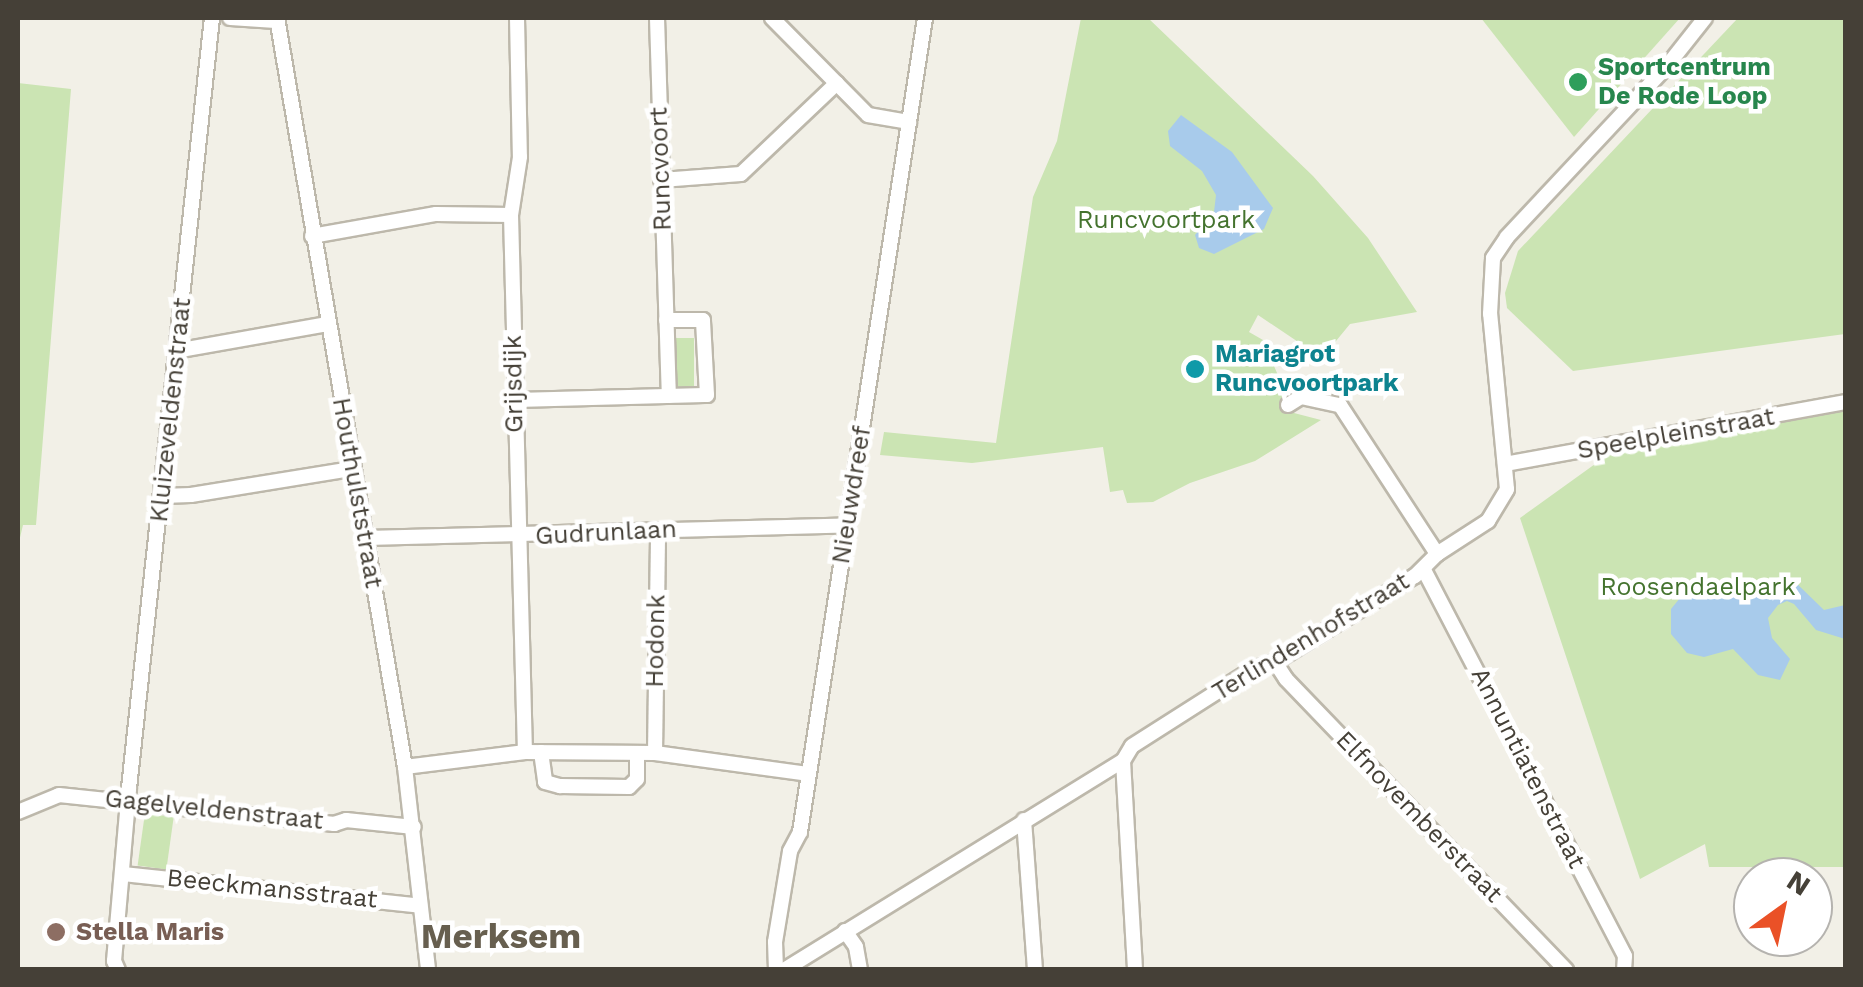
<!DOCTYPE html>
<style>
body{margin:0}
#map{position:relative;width:1863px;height:987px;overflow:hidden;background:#f2f0e7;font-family:"Work Sans",sans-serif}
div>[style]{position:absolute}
.green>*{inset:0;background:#cbe4b3;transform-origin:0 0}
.water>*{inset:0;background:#a8cbeb}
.roads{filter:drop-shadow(2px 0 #bdb8ab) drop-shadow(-2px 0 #bdb8ab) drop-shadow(0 2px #bdb8ab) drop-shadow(0 -2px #bdb8ab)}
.minor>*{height:14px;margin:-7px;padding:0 7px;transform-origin:7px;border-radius:7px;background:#fff}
.dots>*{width:28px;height:28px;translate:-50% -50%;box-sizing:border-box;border:5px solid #fff;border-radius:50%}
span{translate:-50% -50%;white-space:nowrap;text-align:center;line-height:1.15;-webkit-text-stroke:9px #fff;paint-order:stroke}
.leisure-label{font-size:25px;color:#27864d;font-weight:700}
.left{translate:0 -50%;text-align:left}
.street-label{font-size:25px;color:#454037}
.park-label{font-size:25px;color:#44732e}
.culture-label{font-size:25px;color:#0d838f;font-weight:700}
.education-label{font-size:25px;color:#785e54;font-weight:700}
.district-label{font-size:35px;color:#675f4f;font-weight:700}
.frame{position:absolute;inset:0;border:20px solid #454037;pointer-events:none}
.north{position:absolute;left:1733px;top:857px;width:100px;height:100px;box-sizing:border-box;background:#fff;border:2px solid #b5b3af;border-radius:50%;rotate:33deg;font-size:28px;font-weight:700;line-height:40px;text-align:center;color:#454037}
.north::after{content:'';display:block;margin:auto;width:35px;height:45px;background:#ea5127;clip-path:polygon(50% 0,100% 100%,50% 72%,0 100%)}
</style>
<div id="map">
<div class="green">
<i style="clip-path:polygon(1081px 18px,1148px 18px,1313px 176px,1368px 238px,1417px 312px,1350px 324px,1322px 358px,1258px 315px,1249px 332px,1263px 340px,1294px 413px,1321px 420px,1255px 461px,1190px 483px,1153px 502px,1127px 503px,1123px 490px,1110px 492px,1103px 447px,972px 463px,880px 455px,884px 432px,996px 443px,1033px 197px,1057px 141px)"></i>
<i style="clip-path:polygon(1481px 18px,1680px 18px,1574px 137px)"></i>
<i style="clip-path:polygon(1738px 18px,1845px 18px,1845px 334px,1573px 371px,1507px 308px,1505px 293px,1518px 251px)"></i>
<i style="clip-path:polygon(18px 83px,71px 89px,36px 525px,23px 525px,18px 546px)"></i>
<i style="left:674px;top:338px;width:20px;height:50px"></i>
<i style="clip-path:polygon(1845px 411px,1845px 867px,1709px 867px,1705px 844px,1640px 879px,1520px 518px,1609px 454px)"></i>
<i style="left:145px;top:813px;width:29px;height:53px;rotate:8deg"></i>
</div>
<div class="water">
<i style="clip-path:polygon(1181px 115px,1232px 152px,1273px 208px,1264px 229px,1214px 254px,1199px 248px,1195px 235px,1214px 212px,1216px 195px,1202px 171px,1170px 146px,1168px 131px)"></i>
<i style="clip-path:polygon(1792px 579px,1824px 610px,1845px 605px,1845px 639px,1816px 630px,1794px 604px,1787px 601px,1778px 605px,1768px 618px,1772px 638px,1790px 659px,1780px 680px,1758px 675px,1733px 649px,1704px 657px,1687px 653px,1671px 634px,1671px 609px,1689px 587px,1714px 580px,1751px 587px)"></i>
</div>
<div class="roads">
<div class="minor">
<i style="left:230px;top:18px;width:46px;rotate:3.7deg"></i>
<i style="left:277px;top:18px;width:760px;rotate:80.3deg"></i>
<i style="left:405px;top:767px;width:204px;rotate:83.5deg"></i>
<i style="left:517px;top:18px;width:139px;rotate:88.8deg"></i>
<i style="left:520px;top:157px;width:59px;rotate:98.8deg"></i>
<i style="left:511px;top:215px;width:537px;rotate:88.51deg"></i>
<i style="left:657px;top:18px;width:378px;rotate:88.2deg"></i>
<i style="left:772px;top:18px;width:136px;rotate:45.3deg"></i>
<i style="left:868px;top:115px;width:42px;rotate:9.7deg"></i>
<i style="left:661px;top:180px;width:80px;rotate:-4.3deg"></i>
<i style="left:741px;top:174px;width:132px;rotate:-43.5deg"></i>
<i style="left:312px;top:236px;width:126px;rotate:-10.1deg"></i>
<i style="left:436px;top:214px;width:75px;rotate:0.8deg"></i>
<i style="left:176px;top:351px;width:154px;rotate:-10.1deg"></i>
<i style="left:514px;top:400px;width:193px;rotate:-1.5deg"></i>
<i style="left:707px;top:395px;width:75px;rotate:-93.1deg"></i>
<i style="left:703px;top:320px;width:37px;rotate:180deg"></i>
<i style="left:1288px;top:405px;width:15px;rotate:-32deg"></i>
<i style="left:1301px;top:397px;width:40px;rotate:12deg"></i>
<i style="left:1340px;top:405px;width:178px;rotate:56.9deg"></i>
<i style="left:1505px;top:464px;width:347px;rotate:-10.3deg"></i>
<i style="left:162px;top:496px;width:29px;rotate:-2deg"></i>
<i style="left:191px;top:495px;width:163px;rotate:-9.2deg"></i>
<i style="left:364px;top:538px;width:483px;rotate:-1.5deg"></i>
<i style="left:1424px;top:570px;width:435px;rotate:62.5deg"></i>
<i style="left:1625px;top:956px;width:14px;rotate:94deg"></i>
<i style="left:1275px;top:662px;width:20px;rotate:57deg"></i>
<i style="left:1286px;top:679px;width:404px;rotate:46.1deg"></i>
<i style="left:541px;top:752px;width:30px;rotate:82deg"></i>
<i style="left:545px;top:782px;width:16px;rotate:15deg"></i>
<i style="left:560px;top:786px;width:69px;rotate:0.8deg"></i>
<i style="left:629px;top:787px;width:11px;rotate:-45deg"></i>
<i style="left:637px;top:779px;width:26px;rotate:-90deg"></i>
<i style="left:655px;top:753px;width:223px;rotate:-89.2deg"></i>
<i style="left:1123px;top:761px;width:209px;rotate:86.7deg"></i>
<i style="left:405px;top:767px;width:121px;rotate:-7.1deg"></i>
<i style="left:525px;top:752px;width:130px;rotate:0.4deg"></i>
<i style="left:655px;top:753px;width:154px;rotate:7.8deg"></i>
<i style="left:18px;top:812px;width:44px;rotate:-22.5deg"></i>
<i style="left:59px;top:795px;width:277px;rotate:6deg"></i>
<i style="left:334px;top:824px;width:13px;rotate:-18deg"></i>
<i style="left:346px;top:820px;width:68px;rotate:5.9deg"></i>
<i style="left:1024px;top:820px;width:150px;rotate:85.8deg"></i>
<i style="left:123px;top:874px;width:299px;rotate:6.1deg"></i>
<i style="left:845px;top:931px;width:19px;rotate:55deg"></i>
<i style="left:856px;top:947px;width:23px;rotate:80deg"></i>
<i style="left:118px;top:970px;width:10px;rotate:-114deg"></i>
<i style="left:114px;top:961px;width:174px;rotate:-85deg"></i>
<i style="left:129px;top:788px;width:774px;rotate:-83.85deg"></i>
<i style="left:776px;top:970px;width:28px;rotate:-92deg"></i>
<i style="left:775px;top:942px;width:92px;rotate:-80.6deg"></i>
<i style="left:790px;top:851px;width:21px;rotate:-62deg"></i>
<i style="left:800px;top:832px;width:824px;rotate:-81.27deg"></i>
<i style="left:784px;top:970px;width:398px;rotate:-31.7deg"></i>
<i style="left:1123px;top:761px;width:17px;rotate:-59deg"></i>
<i style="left:1132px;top:746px;width:143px;rotate:-32.5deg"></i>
<i style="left:1253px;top:669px;width:23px;rotate:-18deg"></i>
<i style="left:1275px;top:662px;width:164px;rotate:-31.6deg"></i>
<i style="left:1415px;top:576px;width:31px;rotate:-45deg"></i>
<i style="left:1437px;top:554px;width:61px;rotate:-32.9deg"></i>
<i style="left:1488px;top:521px;width:37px;rotate:-59deg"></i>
<i style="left:1507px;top:489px;width:176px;rotate:-95.5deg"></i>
<i style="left:1490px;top:314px;width:56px;rotate:-86.9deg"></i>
<i style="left:1493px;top:258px;width:25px;rotate:-56deg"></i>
<i style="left:1507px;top:237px;width:234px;rotate:-46.9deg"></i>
<i style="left:1667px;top:66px;width:61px;rotate:-51.6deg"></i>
</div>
</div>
<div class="dots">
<i style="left:1578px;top:82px;background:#2e9e5b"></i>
<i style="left:1195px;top:369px;background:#0f9aa8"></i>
<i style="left:56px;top:932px;background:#8d6e63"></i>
</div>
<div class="leisure-label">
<span class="left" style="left:1598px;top:82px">Sportcentrum<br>De Rode Loop</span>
</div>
<div class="street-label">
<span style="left:661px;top:169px;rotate:-92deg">Runcvoort</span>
<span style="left:514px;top:384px;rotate:-91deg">Grijsdijk</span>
<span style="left:171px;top:410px;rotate:-84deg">Kluizeveldenstraat</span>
<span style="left:1676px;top:434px;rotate:-10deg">Speelpleinstraat</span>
<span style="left:357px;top:493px;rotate:80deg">Houthulststraat</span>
<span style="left:852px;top:495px;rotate:-81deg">Nieuwdreef</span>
<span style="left:606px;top:533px;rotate:-3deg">Gudrunlaan</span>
<span style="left:1311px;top:637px;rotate:-31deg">Terlindenhofstraat</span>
<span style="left:656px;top:641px;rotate:-89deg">Hodonk</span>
<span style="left:1528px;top:768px;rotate:63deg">Annuntiatenstraat</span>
<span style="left:214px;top:810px;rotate:6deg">Gagelveldenstraat</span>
<span style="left:1419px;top:817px;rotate:46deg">Elfnovemberstraat</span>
<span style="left:272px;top:889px;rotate:6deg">Beeckmansstraat</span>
</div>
<div class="park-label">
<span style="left:1166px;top:220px">Runcvoortpark</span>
<span style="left:1698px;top:587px">Roosendaelpark</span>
</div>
<div class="culture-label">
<span class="left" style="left:1215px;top:369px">Mariagrot<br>Runcvoortpark</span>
</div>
<div class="education-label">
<span class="left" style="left:76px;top:932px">Stella Maris</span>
</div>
<div class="district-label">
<span style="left:501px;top:936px">Merksem</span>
</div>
<div class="frame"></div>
<div class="north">N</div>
</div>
